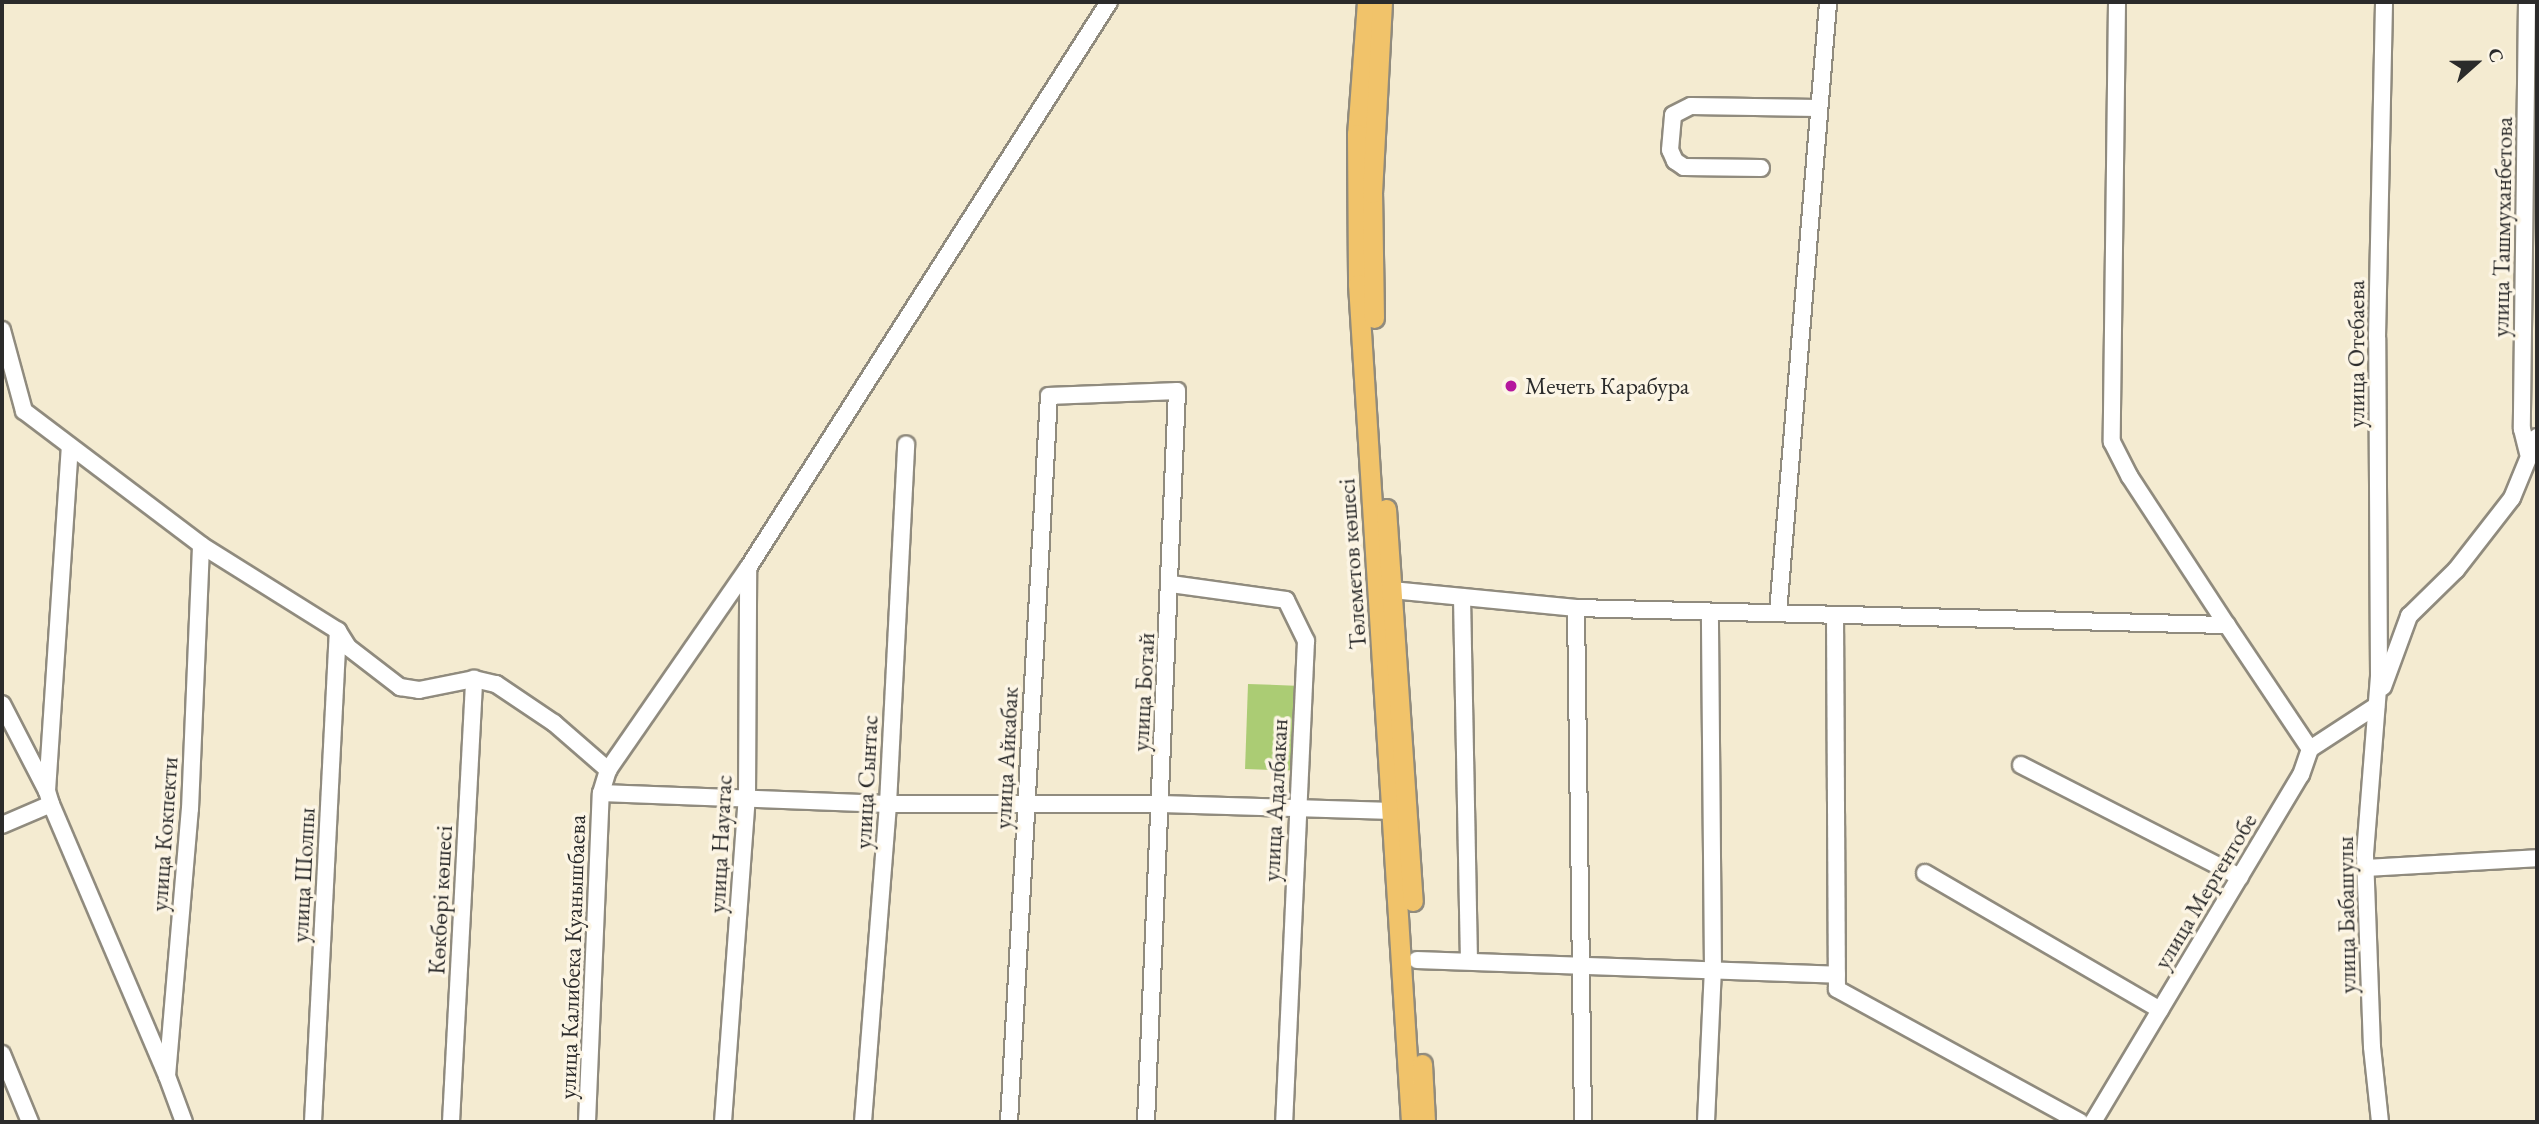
<!DOCTYPE html>
<meta charset="utf-8">
<style>
body{margin:0}
#map{position:relative;width:2539px;height:1124px;overflow:hidden;background:#f4ebd1;font-family:"EB Garamond",serif}
div>[style]{position:absolute}
.green>*{inset:0;background:#abcc74;transform-origin:0 0}
.roads{filter:drop-shadow(2px 0 #908b7e) drop-shadow(-2px 0 #908b7e) drop-shadow(0 2px #908b7e) drop-shadow(0 -2px #908b7e)}
.minor>*{height:16px;margin:-8px;padding:0 8px;transform-origin:8px;border-radius:8px;background:#fff}
.major>*{height:19px;margin:-9.5px;padding:0 9.5px;transform-origin:9.5px;border-radius:9.5px;background:#f1c36a}
.dots>*{width:19px;height:19px;translate:-50% -50%;box-sizing:border-box;border:4px solid #fcf5e5;border-radius:50%}
span{translate:-50% -50%;white-space:nowrap;text-align:center;line-height:1.15;-webkit-text-stroke:7px #fcf5e5;paint-order:stroke}
.street-label{font-size:24px;color:#2b2b2b}
.poi-label{font-size:24px;color:#2b2b2b}
.left{translate:0 -50%;text-align:left}
.frame{position:absolute;inset:0;border:4px solid #2b2b2b;pointer-events:none}
.north{position:absolute;left:2441px;top:28px;width:70px;height:70px;-webkit-text-stroke:5px #fcf5e5;paint-order:stroke;rotate:69deg;font-size:19px;font-weight:700;line-height:28px;text-align:center;color:#2b2b2b}
.north::after{content:'';display:block;margin:auto;width:24px;height:32px;background:#2b2b2b;clip-path:polygon(50% 0,100% 100%,50% 72%,0 100%)}
</style>
<div id="map">
<div class="green">
<i style="left:1248px;top:684px;width:47px;height:85px;rotate:2deg"></i>
</div>
<div class="roads">
<div class="minor">
<i style="left:2527px;top:2px;width:427px;rotate:90.7deg"></i>
<i style="left:2522px;top:429px;width:25px;rotate:76deg"></i>
<i style="left:2117px;top:3px;width:439px;rotate:90.7deg"></i>
<i style="left:2112px;top:442px;width:39px;rotate:63deg"></i>
<i style="left:2130px;top:477px;width:177px;rotate:56.8deg"></i>
<i style="left:1761px;top:168px;width:77px;rotate:-179.3deg"></i>
<i style="left:1684px;top:167px;width:11px;rotate:-146deg"></i>
<i style="left:1675px;top:161px;width:12px;rotate:-114deg"></i>
<i style="left:1670px;top:150px;width:35px;rotate:-85deg"></i>
<i style="left:1673px;top:115px;width:20px;rotate:-27deg"></i>
<i style="left:1691px;top:106px;width:126px;rotate:0.9deg"></i>
<i style="left:2px;top:330px;width:84px;rotate:74.8deg"></i>
<i style="left:24px;top:411px;width:222px;rotate:37.1deg"></i>
<i style="left:201px;top:545px;width:162px;rotate:32.1deg"></i>
<i style="left:338px;top:631px;width:19px;rotate:58deg"></i>
<i style="left:348px;top:647px;width:66px;rotate:37.6deg"></i>
<i style="left:400px;top:687px;width:19px;rotate:9deg"></i>
<i style="left:419px;top:690px;width:56px;rotate:-11.3deg"></i>
<i style="left:474px;top:679px;width:23px;rotate:13deg"></i>
<i style="left:496px;top:684px;width:70px;rotate:33.9deg"></i>
<i style="left:554px;top:723px;width:72px;rotate:41deg"></i>
<i style="left:1171px;top:584px;width:116px;rotate:7.9deg"></i>
<i style="left:1286px;top:600px;width:46px;rotate:64deg"></i>
<i style="left:1306px;top:641px;width:482px;rotate:92.6deg"></i>
<i style="left:1392px;top:590px;width:185px;rotate:5.6deg"></i>
<i style="left:1576px;top:608px;width:651px;rotate:1.5deg"></i>
<i style="left:2227px;top:625px;width:149px;rotate:56.2deg"></i>
<i style="left:1462px;top:597px;width:363px;rotate:88.9deg"></i>
<i style="left:1576px;top:608px;width:514px;rotate:89.22deg"></i>
<i style="left:1778px;top:613px;width:612px;rotate:-85.31deg"></i>
<i style="left:1835px;top:615px;width:374px;rotate:89.7deg"></i>
<i style="left:1837px;top:989px;width:277px;rotate:28.7deg"></i>
<i style="left:2383px;top:687px;width:76px;rotate:-69.9deg"></i>
<i style="left:2409px;top:616px;width:66px;rotate:-44.4deg"></i>
<i style="left:2456px;top:570px;width:91px;rotate:-52.1deg"></i>
<i style="left:2512px;top:498px;width:66px;rotate:-67.7deg"></i>
<i style="left:2px;top:704px;width:98px;rotate:62.7deg"></i>
<i style="left:2021px;top:765px;width:246px;rotate:27.1deg"></i>
<i style="left:601px;top:793px;width:287px;rotate:2.2deg"></i>
<i style="left:888px;top:804px;width:273px"></i>
<i style="left:1161px;top:804px;width:232px;rotate:1.7deg"></i>
<i style="left:51px;top:804px;width:14px;rotate:-107deg"></i>
<i style="left:47px;top:791px;width:343px;rotate:-86.2deg"></i>
<i style="left:2px;top:825px;width:53px;rotate:-23.2deg"></i>
<i style="left:51px;top:804px;width:293px;rotate:66.9deg"></i>
<i style="left:2365px;top:868px;width:172px;rotate:-3.3deg"></i>
<i style="left:1925px;top:873px;width:272px;rotate:30.2deg"></i>
<i style="left:1417px;top:960px;width:420px;rotate:2deg"></i>
<i style="left:2px;top:1054px;width:74px;rotate:67.6deg"></i>
<i style="left:184px;top:1122px;width:49px;rotate:-110.3deg"></i>
<i style="left:167px;top:1076px;width:268px;rotate:-85.1deg"></i>
<i style="left:190px;top:809px;width:264px;rotate:-87.6deg"></i>
<i style="left:313px;top:1122px;width:492px;rotate:-87.1deg"></i>
<i style="left:451px;top:1122px;width:444px;rotate:-87deg"></i>
<i style="left:587px;top:1122px;width:329px;rotate:-87.6deg"></i>
<i style="left:601px;top:793px;width:24px;rotate:-73deg"></i>
<i style="left:608px;top:770px;width:246px;rotate:-55.3deg"></i>
<i style="left:748px;top:568px;width:671px;rotate:-57.47deg"></i>
<i style="left:723px;top:1122px;width:326px;rotate:-85.8deg"></i>
<i style="left:747px;top:797px;width:229px;rotate:-89.7deg"></i>
<i style="left:863px;top:1122px;width:319px;rotate:-85.5deg"></i>
<i style="left:888px;top:804px;width:360px;rotate:-87.1deg"></i>
<i style="left:1009px;top:1122px;width:727px;rotate:-86.85deg"></i>
<i style="left:1049px;top:396px;width:128px;rotate:-2.2deg"></i>
<i style="left:1177px;top:391px;width:732px;rotate:92.43deg"></i>
<i style="left:1706px;top:1122px;width:152px;rotate:-87.4deg"></i>
<i style="left:1713px;top:970px;width:358px;rotate:-90.5deg"></i>
<i style="left:2093px;top:1122px;width:405px;rotate:-59.1deg"></i>
<i style="left:2301px;top:775px;width:28px;rotate:-71deg"></i>
<i style="left:2310px;top:749px;width:79px;rotate:-33.1deg"></i>
<i style="left:2380px;top:1122px;width:75px;rotate:-96.1deg"></i>
<i style="left:2372px;top:1047px;width:193px;rotate:-92.1deg"></i>
<i style="left:2365px;top:854px;width:179px;rotate:-85.5deg"></i>
<i style="left:2379px;top:676px;width:338px;rotate:-90.3deg"></i>
<i style="left:2377px;top:338px;width:336px;rotate:-88.8deg"></i>
</div>
<div class="major">
<i style="left:1367px;top:2px;width:132px;rotate:94.3deg"></i>
<i style="left:1357px;top:134px;width:150px;rotate:89.6deg"></i>
<i style="left:1358px;top:284px;width:840px;rotate:86.38deg"></i>
<i style="left:1374px;top:318px;width:125px;rotate:-90.9deg"></i>
<i style="left:1372px;top:193px;width:191px;rotate:-87deg"></i>
<i style="left:1386px;top:509px;width:393px;rotate:86.1deg"></i>
<i style="left:1422px;top:1064px;width:58px;rotate:87deg"></i>
</div>
</div>
<div class="dots">
<i style="left:1511px;top:386px;background:#b5179e"></i>
</div>
<div class="street-label">
<span style="left:2502px;top:227px;rotate:-89deg">улица Ташмуханбетова</span>
<span style="left:2356px;top:354px;rotate:-90deg">улица Отебаева</span>
<span style="left:1352px;top:564px;rotate:-94deg">Төлеметов көшесі</span>
<span style="left:1143px;top:692px;rotate:-87deg">улица Ботай</span>
<span style="left:1006px;top:758px;rotate:-87deg">улица Айкабак</span>
<span style="left:866px;top:782px;rotate:-87deg">улица Сынтас</span>
<span style="left:1275px;top:800px;rotate:-87deg">улица Адалбакан</span>
<span style="left:164px;top:834px;rotate:-86deg">улица Кокпекти</span>
<span style="left:720px;top:844px;rotate:-87deg">улица Науатас</span>
<span style="left:303px;top:875px;rotate:-87deg">улица Шолпы</span>
<span style="left:2205px;top:891px;rotate:-59deg">улица Мергентобе</span>
<span style="left:440px;top:900px;rotate:-87deg">Көкбөрі көшесі</span>
<span style="left:2346px;top:915px;rotate:-91deg">улица Бабашулы</span>
<span style="left:572px;top:957px;rotate:-88deg">улица Калибека Куанышбаева</span>
</div>
<div class="poi-label">
<span class="left" style="left:1525px;top:386px">Мечеть Карабура</span>
</div>
<div class="frame"></div>
<div class="north">С</div>
</div>
